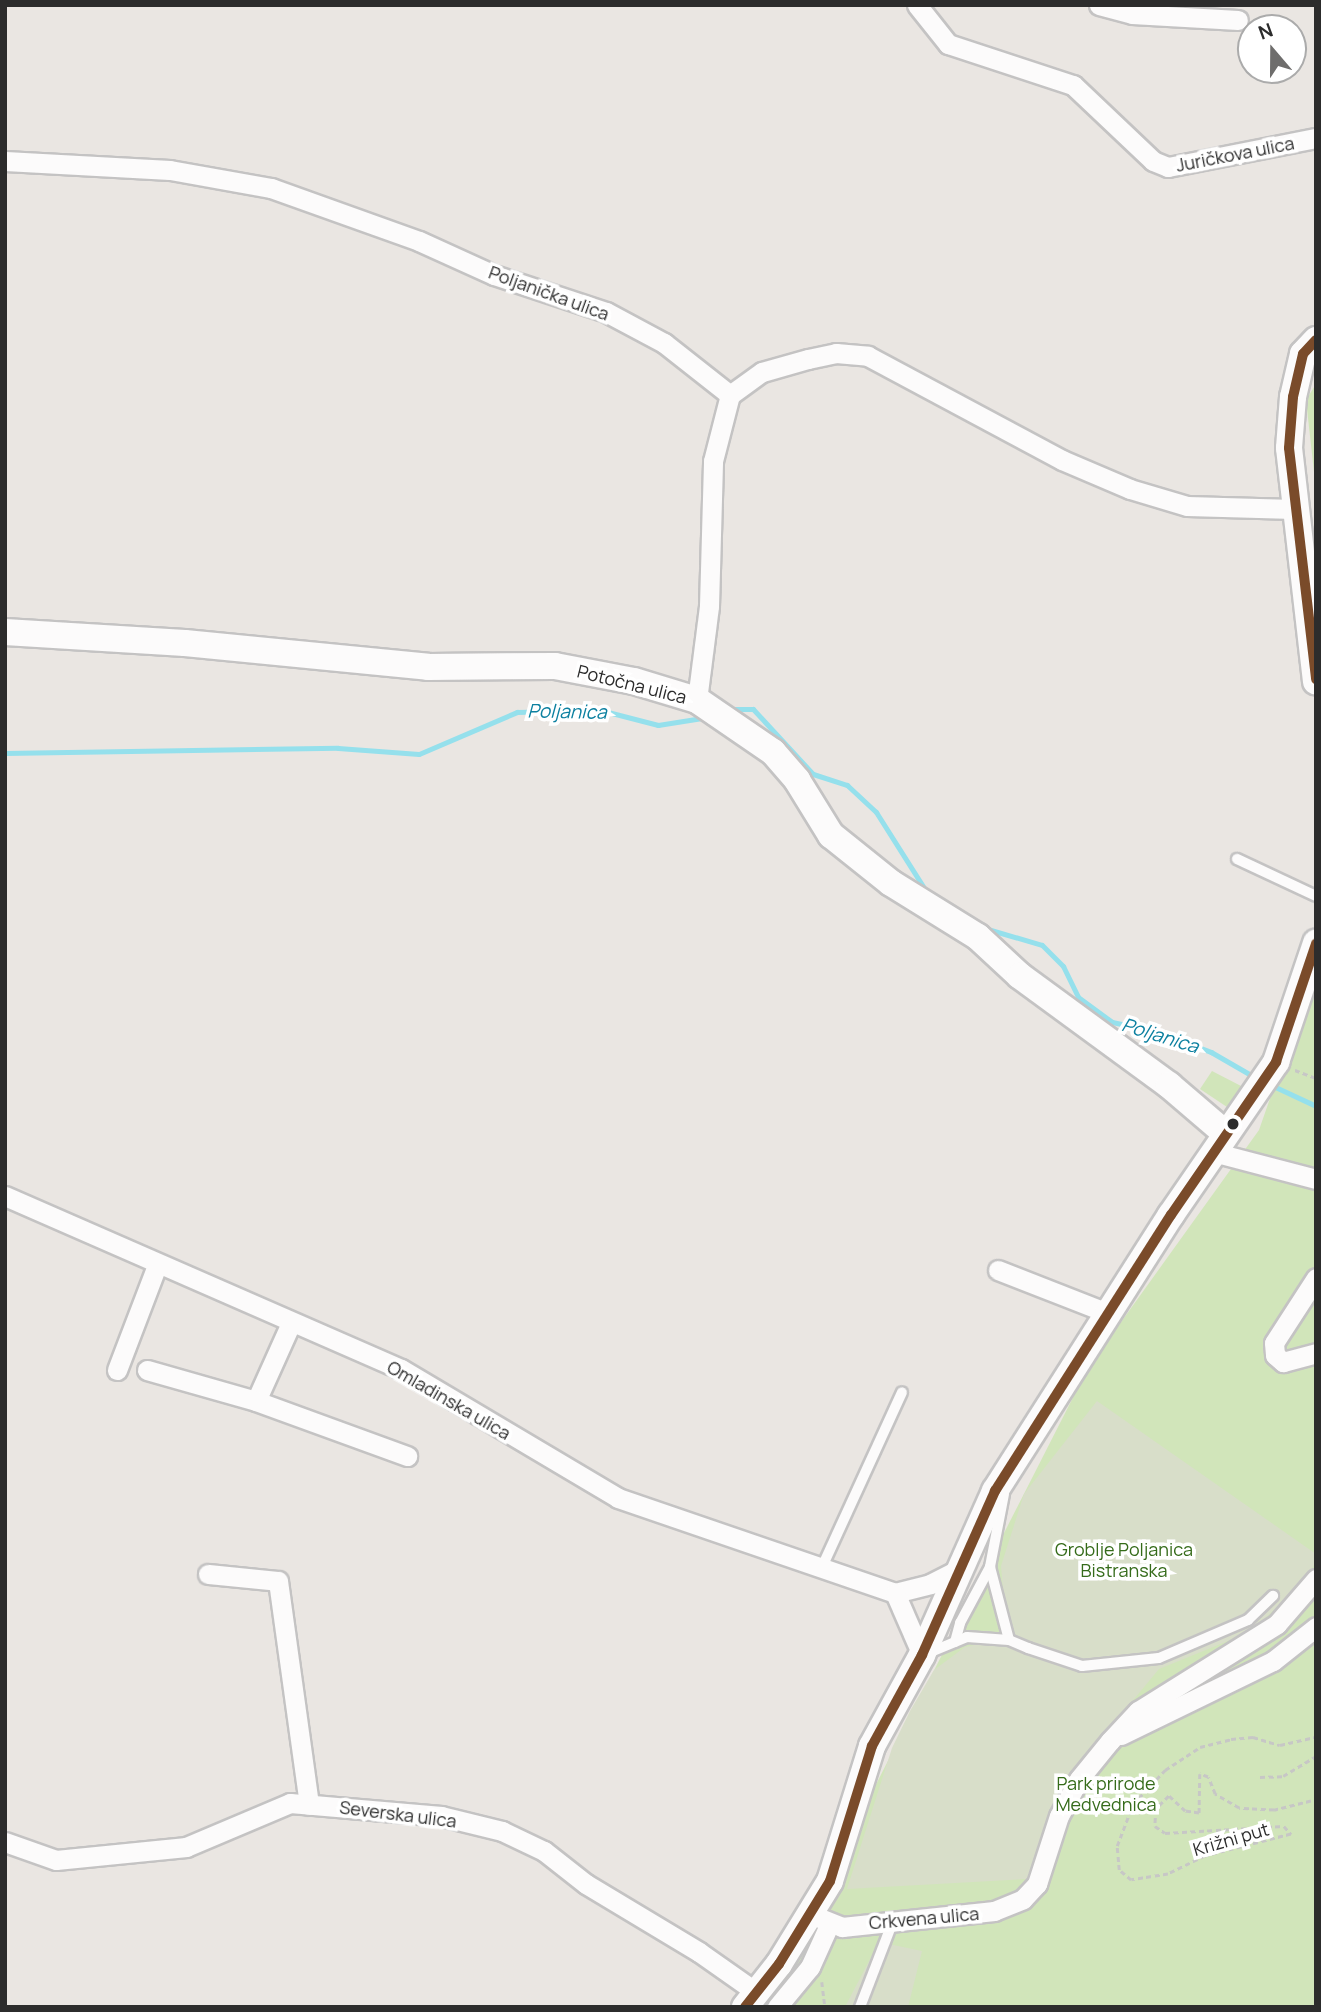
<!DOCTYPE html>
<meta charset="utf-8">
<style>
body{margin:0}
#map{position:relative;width:1321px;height:2012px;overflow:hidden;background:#eae6e2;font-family:Manrope,sans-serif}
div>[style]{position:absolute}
.green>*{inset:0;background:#d1e5ba}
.cemetery>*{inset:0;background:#d8dec9}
.stream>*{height:5px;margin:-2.5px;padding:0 2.5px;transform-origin:2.5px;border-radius:2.5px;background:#95e0ec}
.path>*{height:2.5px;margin-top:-1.25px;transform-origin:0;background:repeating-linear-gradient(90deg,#c7c7c6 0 5px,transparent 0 8.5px)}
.roads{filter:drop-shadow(2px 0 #c4c3c3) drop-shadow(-2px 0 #c4c3c3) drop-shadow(0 2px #c4c3c3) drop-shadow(0 -2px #c4c3c3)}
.lane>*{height:10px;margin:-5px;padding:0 5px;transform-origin:5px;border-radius:5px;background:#fcfbfb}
.street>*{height:19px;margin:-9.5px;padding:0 9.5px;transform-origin:9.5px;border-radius:9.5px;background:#fcfbfb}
.secondary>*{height:26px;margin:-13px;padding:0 13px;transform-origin:13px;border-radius:13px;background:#fcfbfb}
.bus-1>*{height:10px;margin:-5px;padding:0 5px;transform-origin:5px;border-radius:5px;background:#7a4b2a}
.dots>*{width:19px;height:19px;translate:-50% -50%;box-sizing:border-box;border:4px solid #fff;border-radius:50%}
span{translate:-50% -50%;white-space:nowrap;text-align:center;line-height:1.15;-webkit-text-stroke:7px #fff;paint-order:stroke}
.street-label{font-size:18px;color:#2c2c2c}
.park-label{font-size:18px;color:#356b1a}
.water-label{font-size:19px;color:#0c80a0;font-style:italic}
.frame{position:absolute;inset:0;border:7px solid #2c2c2c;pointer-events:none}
.north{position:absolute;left:1237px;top:14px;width:70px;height:70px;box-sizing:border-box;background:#fff;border:2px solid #ababab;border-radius:50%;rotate:340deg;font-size:19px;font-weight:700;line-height:28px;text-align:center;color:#2c2c2c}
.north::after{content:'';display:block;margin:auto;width:24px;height:32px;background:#6e6d6c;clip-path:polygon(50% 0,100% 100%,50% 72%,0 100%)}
</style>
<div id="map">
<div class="green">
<i style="clip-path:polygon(1316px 384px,1316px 490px,1306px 400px)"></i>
<i style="clip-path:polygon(1316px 967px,1316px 2007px,757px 2007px,810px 1914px,1088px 1368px,1259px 1130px)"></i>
<i style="clip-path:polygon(1212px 1071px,1243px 1087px,1230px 1109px,1200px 1089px)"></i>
</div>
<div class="cemetery">
<i style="clip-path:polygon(1097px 1401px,1316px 1554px,1316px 1562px,1303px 1583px,1250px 1632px,1159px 1669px,1061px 1787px,1056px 1815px,1027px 1879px,847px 1889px,892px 1748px,910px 1711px,934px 1670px,965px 1647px,989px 1642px,1006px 1628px,1001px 1566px,1024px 1494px)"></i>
<i style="clip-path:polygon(879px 1942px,922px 1951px,908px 2007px,845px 2007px)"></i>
</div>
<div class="stream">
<i style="left:727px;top:709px;width:26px"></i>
<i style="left:753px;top:709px;width:88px;rotate:47.3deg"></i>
<i style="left:813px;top:774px;width:36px;rotate:18deg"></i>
<i style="left:847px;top:785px;width:40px;rotate:43deg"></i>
<i style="left:876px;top:812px;width:93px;rotate:57.7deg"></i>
<i style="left:5px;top:753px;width:333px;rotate:-0.9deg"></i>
<i style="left:338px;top:748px;width:81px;rotate:4.2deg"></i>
<i style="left:419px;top:754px;width:107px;rotate:-23.2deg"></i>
<i style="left:517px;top:712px;width:83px;rotate:-1.4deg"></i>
<i style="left:600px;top:710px;width:60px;rotate:14.5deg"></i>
<i style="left:658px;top:725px;width:51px;rotate:-9.1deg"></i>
<i style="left:984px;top:928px;width:60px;rotate:16.3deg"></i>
<i style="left:1042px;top:945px;width:30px;rotate:45deg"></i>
<i style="left:1063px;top:966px;width:34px;rotate:64deg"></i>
<i style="left:1078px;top:997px;width:42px;rotate:36.3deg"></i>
<i style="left:1112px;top:1022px;width:48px;rotate:12deg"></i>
<i style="left:1159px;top:1032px;width:56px;rotate:21deg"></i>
<i style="left:1211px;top:1052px;width:52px;rotate:30deg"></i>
<i style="left:1271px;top:1085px;width:50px;rotate:25deg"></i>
</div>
<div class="path">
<i style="left:1295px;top:1070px;width:22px;rotate:21deg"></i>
<i style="left:1260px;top:1777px;width:23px;rotate:-2deg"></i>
<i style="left:1283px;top:1776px;width:39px;rotate:-31deg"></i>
<i style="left:1311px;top:1801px;width:38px;rotate:166deg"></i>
<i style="left:1274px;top:1810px;width:35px;rotate:-177deg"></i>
<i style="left:1239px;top:1808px;width:28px;rotate:-150deg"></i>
<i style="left:1215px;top:1794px;width:18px;rotate:-112deg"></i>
<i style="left:1208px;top:1777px;width:9px;rotate:-159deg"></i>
<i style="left:1200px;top:1774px;width:39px;rotate:91deg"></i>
<i style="left:1199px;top:1813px;width:14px;rotate:-172deg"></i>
<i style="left:1185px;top:1811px;width:22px;rotate:-137deg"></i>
<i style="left:1169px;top:1796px;width:18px;rotate:135deg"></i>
<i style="left:1156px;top:1809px;width:17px;rotate:93deg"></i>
<i style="left:1155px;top:1826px;width:12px;rotate:35deg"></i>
<i style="left:1165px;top:1833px;width:119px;rotate:-3.4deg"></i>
<i style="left:1284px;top:1826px;width:11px;rotate:49deg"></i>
<i style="left:1291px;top:1834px;width:89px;rotate:165.7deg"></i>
<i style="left:1205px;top:1856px;width:41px;rotate:154.1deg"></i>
<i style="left:1168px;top:1874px;width:37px;rotate:171deg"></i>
<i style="left:1131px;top:1880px;width:16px;rotate:-140deg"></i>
<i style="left:1119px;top:1870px;width:24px;rotate:-95deg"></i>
<i style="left:1117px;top:1846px;width:45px;rotate:-69.1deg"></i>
<i style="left:1133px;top:1804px;width:47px;rotate:-46.7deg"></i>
<i style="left:1165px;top:1770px;width:42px;rotate:-33.3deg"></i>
<i style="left:1200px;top:1747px;width:32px;rotate:-14deg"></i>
<i style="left:1231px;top:1739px;width:22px;rotate:-5deg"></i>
<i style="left:1253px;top:1737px;width:28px;rotate:17deg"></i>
<i style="left:1280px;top:1745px;width:37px;rotate:-13deg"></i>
<i style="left:822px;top:1982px;width:25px;rotate:83deg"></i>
</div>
<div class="roads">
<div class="lane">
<i style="left:1237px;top:859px;width:87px;rotate:25.1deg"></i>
<i style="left:1004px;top:1494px;width:74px;rotate:100.9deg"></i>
<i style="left:990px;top:1567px;width:75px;rotate:75.4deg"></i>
<i style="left:1009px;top:1640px;width:21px;rotate:23deg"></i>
<i style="left:1028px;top:1648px;width:57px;rotate:18.4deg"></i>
<i style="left:1082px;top:1666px;width:77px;rotate:-5.9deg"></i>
<i style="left:1159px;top:1658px;width:97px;rotate:-23.1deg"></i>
<i style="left:1248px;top:1620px;width:35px;rotate:-44deg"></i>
<i style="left:822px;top:1567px;width:192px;rotate:-65.4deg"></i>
<i style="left:955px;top:1642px;width:20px;rotate:-75deg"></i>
<i style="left:960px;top:1623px;width:64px;rotate:-61.8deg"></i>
<i style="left:926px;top:1654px;width:44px;rotate:-22.5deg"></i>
<i style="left:967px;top:1637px;width:42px;rotate:4.1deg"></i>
<i style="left:860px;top:2007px;width:92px;rotate:-69deg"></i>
</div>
<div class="street">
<i style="left:917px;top:5px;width:50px;rotate:51.5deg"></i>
<i style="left:948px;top:44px;width:132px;rotate:18.2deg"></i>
<i style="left:1073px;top:85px;width:110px;rotate:43.5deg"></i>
<i style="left:1153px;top:161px;width:16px;rotate:22deg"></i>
<i style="left:1168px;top:167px;width:151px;rotate:-11.1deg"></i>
<i style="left:1099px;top:5px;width:34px;rotate:15deg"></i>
<i style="left:1132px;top:14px;width:106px;rotate:3.2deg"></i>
<i style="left:5px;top:161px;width:165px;rotate:3.1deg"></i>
<i style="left:170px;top:170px;width:103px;rotate:10.1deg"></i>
<i style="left:271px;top:188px;width:157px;rotate:19.7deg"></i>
<i style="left:419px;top:241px;width:82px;rotate:24.4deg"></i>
<i style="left:494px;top:275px;width:118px;rotate:18.3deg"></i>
<i style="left:606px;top:312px;width:66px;rotate:28.1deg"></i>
<i style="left:664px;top:343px;width:84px;rotate:38.2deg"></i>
<i style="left:730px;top:395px;width:39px;rotate:-36deg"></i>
<i style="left:762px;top:372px;width:48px;rotate:-15.8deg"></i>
<i style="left:808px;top:359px;width:29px;rotate:-12deg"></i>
<i style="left:836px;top:353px;width:32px;rotate:5deg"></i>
<i style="left:868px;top:356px;width:220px;rotate:28.2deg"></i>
<i style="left:1062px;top:460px;width:74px;rotate:23.1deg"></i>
<i style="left:1130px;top:489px;width:59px;rotate:16.6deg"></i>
<i style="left:1187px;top:506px;width:107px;rotate:1.6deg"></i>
<i style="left:697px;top:700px;width:95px;rotate:-82.7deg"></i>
<i style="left:709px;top:606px;width:145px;rotate:-88.4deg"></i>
<i style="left:713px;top:461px;width:68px;rotate:-75.6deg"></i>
<i style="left:1213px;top:1152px;width:106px;rotate:14.7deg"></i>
<i style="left:5px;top:1196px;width:432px;rotate:23.6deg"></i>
<i style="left:401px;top:1369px;width:252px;rotate:30.7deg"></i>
<i style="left:618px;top:1498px;width:293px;rotate:18.9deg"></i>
<i style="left:895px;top:1593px;width:36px;rotate:-14deg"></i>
<i style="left:930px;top:1584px;width:37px;rotate:-27deg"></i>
<i style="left:998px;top:1270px;width:118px;rotate:21.4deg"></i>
<i style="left:1316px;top:1278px;width:77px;rotate:122.9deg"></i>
<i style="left:1274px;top:1343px;width:12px;rotate:85deg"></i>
<i style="left:1275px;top:1355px;width:11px;rotate:41deg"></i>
<i style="left:1283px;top:1362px;width:34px;rotate:-15deg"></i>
<i style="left:291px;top:1323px;width:85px;rotate:114.2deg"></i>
<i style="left:256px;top:1401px;width:161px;rotate:20deg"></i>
<i style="left:117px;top:1370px;width:112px;rotate:-69.1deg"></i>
<i style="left:147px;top:1370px;width:113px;rotate:15.9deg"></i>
<i style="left:208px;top:1574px;width:70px;rotate:5.7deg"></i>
<i style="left:278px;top:1581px;width:226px;rotate:82.1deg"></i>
<i style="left:895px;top:1593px;width:68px;rotate:66.5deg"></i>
<i style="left:1121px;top:1735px;width:169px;rotate:-26deg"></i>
<i style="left:1273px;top:1661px;width:55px;rotate:-38.3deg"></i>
<i style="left:5px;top:1842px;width:54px;rotate:19.4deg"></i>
<i style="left:56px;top:1860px;width:131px;rotate:-5.7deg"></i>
<i style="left:186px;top:1847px;width:113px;rotate:-22.9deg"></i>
<i style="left:290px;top:1803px;width:152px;rotate:4.9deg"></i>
<i style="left:441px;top:1816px;width:63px;rotate:13.8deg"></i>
<i style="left:502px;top:1831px;width:47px;rotate:25.5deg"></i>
<i style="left:544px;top:1851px;width:53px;rotate:38.2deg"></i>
<i style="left:586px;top:1884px;width:132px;rotate:31deg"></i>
<i style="left:699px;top:1952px;width:70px;rotate:35.1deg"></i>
<i style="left:810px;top:1914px;width:35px;rotate:22deg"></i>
<i style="left:842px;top:1927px;width:153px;rotate:-6deg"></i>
<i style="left:994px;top:1911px;width:31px;rotate:-22deg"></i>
<i style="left:1023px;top:1899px;width:21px;rotate:-47deg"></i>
<i style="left:1037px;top:1884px;width:71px;rotate:-72.1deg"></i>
<i style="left:1059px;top:1816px;width:42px;rotate:-61.6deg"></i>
<i style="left:1079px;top:1779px;width:49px;rotate:-50.8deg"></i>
<i style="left:1110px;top:1741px;width:41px;rotate:-47deg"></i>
<i style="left:1138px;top:1711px;width:164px;rotate:-32deg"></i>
<i style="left:1277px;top:1624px;width:60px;rotate:-49.1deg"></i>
<i style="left:777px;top:2007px;width:52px;rotate:-50.5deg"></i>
<i style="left:810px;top:1967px;width:46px;rotate:-65.7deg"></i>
</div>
<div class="secondary">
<i style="left:1316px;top:340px;width:19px;rotate:133deg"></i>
<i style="left:1303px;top:354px;width:44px;rotate:103.1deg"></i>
<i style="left:1293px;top:397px;width:51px;rotate:94.5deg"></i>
<i style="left:1289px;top:448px;width:235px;rotate:83.4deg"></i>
<i style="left:5px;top:632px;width:180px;rotate:3.5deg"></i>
<i style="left:185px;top:643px;width:244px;rotate:5.6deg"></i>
<i style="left:428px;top:667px;width:127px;rotate:-0.5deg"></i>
<i style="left:555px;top:666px;width:80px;rotate:10.8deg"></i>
<i style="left:634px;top:681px;width:66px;rotate:16.8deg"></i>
<i style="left:697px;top:700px;width:92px;rotate:34.4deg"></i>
<i style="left:773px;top:752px;width:37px;rotate:49deg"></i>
<i style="left:797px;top:780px;width:65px;rotate:58.3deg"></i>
<i style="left:831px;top:835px;width:77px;rotate:38.7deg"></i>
<i style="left:891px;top:883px;width:102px;rotate:31.8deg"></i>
<i style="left:978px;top:937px;width:57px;rotate:42.9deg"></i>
<i style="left:1020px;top:976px;width:185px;rotate:36.2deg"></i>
<i style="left:1169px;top:1085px;width:74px;rotate:40.6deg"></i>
<i style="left:745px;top:2007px;width:55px;rotate:-51.7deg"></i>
<i style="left:779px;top:1964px;width:97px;rotate:-58.4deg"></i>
<i style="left:830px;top:1881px;width:141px;rotate:-72.7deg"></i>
<i style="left:872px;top:1746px;width:104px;rotate:-61.2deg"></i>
<i style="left:922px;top:1655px;width:180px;rotate:-66deg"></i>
<i style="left:995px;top:1491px;width:327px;rotate:-57.5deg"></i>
<i style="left:1171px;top:1215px;width:186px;rotate:-55.5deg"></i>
<i style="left:1276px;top:1062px;width:126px;rotate:-71.4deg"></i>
</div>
</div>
<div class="bus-1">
<i style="left:1316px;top:340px;width:19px;rotate:133deg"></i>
<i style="left:1303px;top:354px;width:44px;rotate:103.1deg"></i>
<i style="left:1293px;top:397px;width:51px;rotate:94.5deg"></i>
<i style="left:1289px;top:448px;width:233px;rotate:83.3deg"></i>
<i style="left:745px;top:2007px;width:55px;rotate:-51.7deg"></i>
<i style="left:779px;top:1964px;width:97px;rotate:-58.4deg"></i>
<i style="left:830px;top:1881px;width:141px;rotate:-72.7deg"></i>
<i style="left:872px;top:1746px;width:104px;rotate:-61.2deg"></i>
<i style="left:922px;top:1655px;width:180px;rotate:-66deg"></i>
<i style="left:995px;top:1491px;width:327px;rotate:-57.5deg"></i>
<i style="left:1171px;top:1215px;width:186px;rotate:-55.5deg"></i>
<i style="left:1276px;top:1062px;width:125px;rotate:-71.3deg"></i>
</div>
<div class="dots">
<i style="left:1233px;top:1124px;background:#2c2c2c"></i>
</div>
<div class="street-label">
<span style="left:1235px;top:154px;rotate:-11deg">Juričkova ulica</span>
<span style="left:549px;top:293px;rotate:20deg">Poljanička ulica</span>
<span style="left:632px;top:684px;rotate:14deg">Potočna ulica</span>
<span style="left:449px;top:1400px;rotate:30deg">Omladinska ulica</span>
<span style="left:398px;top:1814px;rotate:7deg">Severska ulica</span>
<span style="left:1231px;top:1839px;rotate:-16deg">Križni put</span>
<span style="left:924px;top:1918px;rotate:-5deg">Crkvena ulica</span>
</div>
<div class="park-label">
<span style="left:1124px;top:1560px">Groblje Poljanica<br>Bistranska</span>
<span style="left:1106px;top:1794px">Park prirode<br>Medvednica</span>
</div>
<div class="water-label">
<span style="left:567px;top:712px;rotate:1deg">Poljanica</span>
<span style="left:1160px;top:1036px;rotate:17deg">Poljanica</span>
</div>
<div class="frame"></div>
<div class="north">N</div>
</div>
